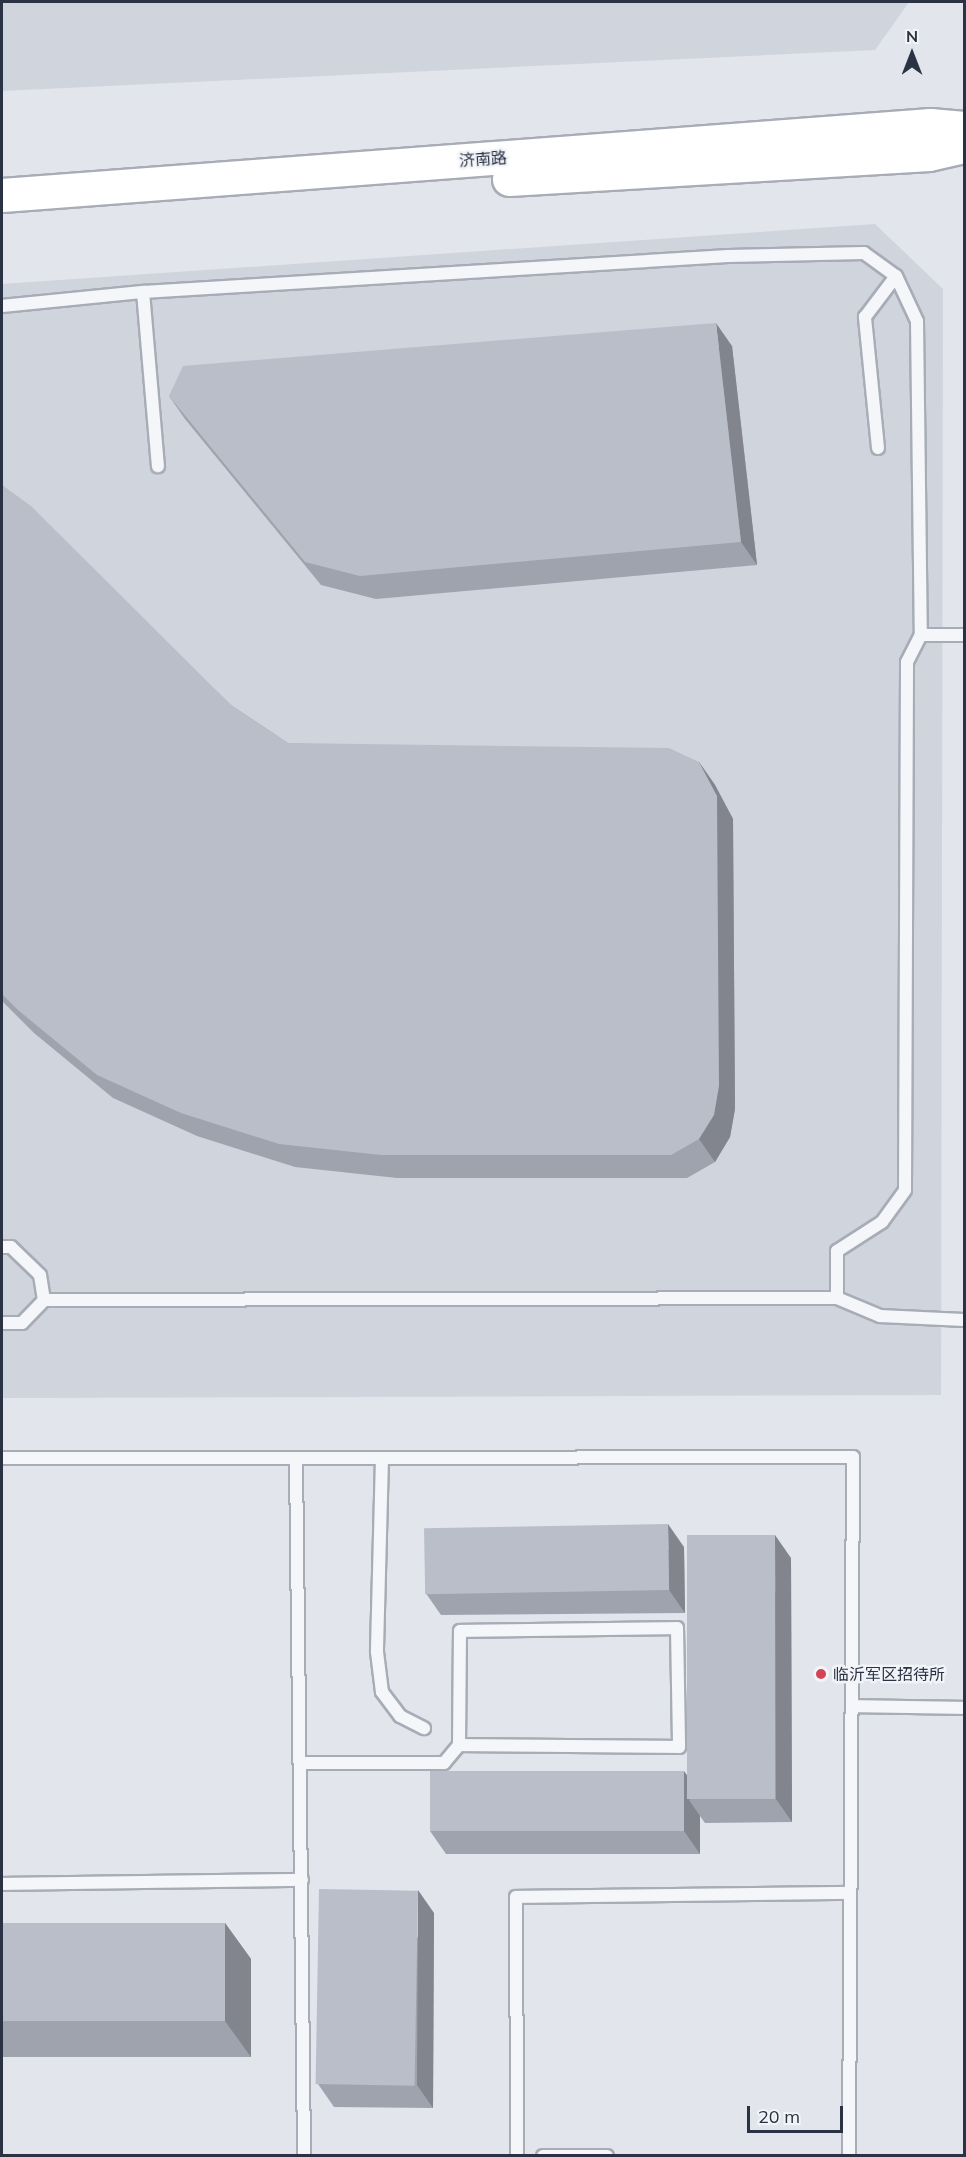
<!DOCTYPE html>
<meta charset="utf-8">
<style>
body{margin:0}
#map{position:relative;width:966px;height:2157px;overflow:hidden;background:#e2e5eb;font-family:Mulish,"Noto Sans SC",sans-serif}
div>[style]{position:absolute}
.built>*{inset:0;background:#d0d4dd}
.roads{filter:drop-shadow(2px 0 #a7acb6) drop-shadow(-2px 0 #a7acb6) drop-shadow(0 2px #a7acb6) drop-shadow(0 -2px #a7acb6)}
.lane>*{height:12px;margin:-6px;padding:0 6px;transform-origin:6px;border-radius:6px;background:#f5f6f9}
.secondary>*{height:33px;margin:-16.5px;padding:0 16.5px;transform-origin:16.5px;border-radius:16.5px;background:#fff}
.wall>*{inset:0;background:#9fa3ad}
.shaded-wall>*{inset:0;background:#82858d}
.building>*{inset:0;background:#b9bec9;transform-origin:0 0}
.dots>*{width:16px;height:16px;translate:-50% -50%;box-sizing:border-box;border:3px solid #f2f4f8;border-radius:50%}
span{translate:-50% -50%;white-space:nowrap;text-align:center;line-height:1.15;-webkit-text-stroke:4.5px #f2f4f8;paint-order:stroke}
.street-label{font-size:16px;color:#2a3244}
.poi-label{font-size:16px;color:#2a3244}
.left{translate:0 -50%;text-align:left}
.frame{position:absolute;inset:0;border:3px solid #2a3244;pointer-events:none}
.north{position:absolute;left:882px;top:24px;width:60px;height:60px;-webkit-text-stroke:4px #f2f4f8;paint-order:stroke;rotate:0deg;font-size:16px;font-weight:700;line-height:24px;text-align:center;color:#2a3244}
.north::after{content:'';display:block;margin:auto;width:21px;height:27px;background:#2a3244;clip-path:polygon(50% 0,100% 100%,50% 72%,0 100%)}
.scale{position:absolute;left:747px;top:2106px;width:96px;height:27px;box-sizing:border-box;border:3px solid #2a3244;border-top:0;padding-left:8px;font-size:18px;line-height:21px;white-space:nowrap;color:#2a3244;-webkit-text-stroke:4px #f2f4f8;paint-order:stroke}
</style>
<div id="map">
<div class="built">
<i style="clip-path:polygon(2px 2px,909px 2px,875px 50px,2px 91px)"></i>
<i style="clip-path:polygon(875px 224px,943px 289px,941px 1395px,2px 1398px,2px 284px)"></i>
</div>
<div class="roads">
<div class="lane">
<i style="left:143px;top:292px;width:586px;rotate:-3.52deg"></i>
<i style="left:728px;top:256px;width:136px;rotate:-1.3deg"></i>
<i style="left:864px;top:253px;width:39px;rotate:36deg"></i>
<i style="left:896px;top:276px;width:50px;rotate:65deg"></i>
<i style="left:917px;top:321px;width:314px;rotate:89.3deg"></i>
<i style="left:921px;top:635px;width:43px"></i>
<i style="left:2px;top:306px;width:142px;rotate:-5.7deg"></i>
<i style="left:143px;top:292px;width:175px;rotate:85.1deg"></i>
<i style="left:878px;top:448px;width:132px;rotate:-95.7deg"></i>
<i style="left:865px;top:317px;width:51px;rotate:-52.9deg"></i>
<i style="left:2px;top:1247px;width:9px"></i>
<i style="left:11px;top:1247px;width:40px;rotate:44deg"></i>
<i style="left:40px;top:1275px;width:25px;rotate:81deg"></i>
<i style="left:837px;top:1298px;width:47px;rotate:-90deg"></i>
<i style="left:837px;top:1251px;width:54px;rotate:-32.8deg"></i>
<i style="left:882px;top:1222px;width:39px;rotate:-54deg"></i>
<i style="left:905px;top:1190px;width:528px;rotate:-89.78deg"></i>
<i style="left:907px;top:662px;width:30px;rotate:-63deg"></i>
<i style="left:2px;top:1323px;width:20px"></i>
<i style="left:22px;top:1323px;width:32px;rotate:-46deg"></i>
<i style="left:44px;top:1300px;width:793px;rotate:-0.14deg"></i>
<i style="left:837px;top:1298px;width:47px;rotate:22.7deg"></i>
<i style="left:880px;top:1316px;width:84px;rotate:2.7deg"></i>
<i style="left:2px;top:1458px;width:294px"></i>
<i style="left:296px;top:1458px;width:698px;rotate:89.34deg"></i>
<i style="left:296px;top:1458px;width:557px;rotate:-0.1deg"></i>
<i style="left:853px;top:1457px;width:699px;rotate:90.33deg"></i>
<i style="left:382px;top:1458px;width:194px;rotate:91.5deg"></i>
<i style="left:377px;top:1652px;width:40px;rotate:82.9deg"></i>
<i style="left:382px;top:1692px;width:30px;rotate:53deg"></i>
<i style="left:400px;top:1716px;width:27px;rotate:27deg"></i>
<i style="left:852px;top:1706px;width:112px;rotate:1deg"></i>
<i style="left:300px;top:1763px;width:144px"></i>
<i style="left:444px;top:1763px;width:23px;rotate:-50deg"></i>
<i style="left:459px;top:1745px;width:114px;rotate:-89.5deg"></i>
<i style="left:460px;top:1631px;width:217px;rotate:-0.8deg"></i>
<i style="left:677px;top:1628px;width:119px;rotate:89deg"></i>
<i style="left:679px;top:1747px;width:220px;rotate:-179.5deg"></i>
<i style="left:2px;top:1884px;width:300px;rotate:-0.8deg"></i>
<i style="left:517px;top:2156px;width:259px;rotate:-90.2deg"></i>
<i style="left:516px;top:1897px;width:334px;rotate:-0.7deg"></i>
<i style="left:543px;top:2156px;width:64px"></i>
</div>
<div class="secondary">
<i style="left:509px;top:179px;width:421px;rotate:-3.4deg"></i>
<i style="left:929px;top:154px;width:36px;rotate:-13deg"></i>
<i style="left:2px;top:195px;width:931px;rotate:-4.31deg"></i>
<i style="left:930px;top:125px;width:34px;rotate:5deg"></i>
</div>
</div>
<div class="wall">
<i style="clip-path:polygon(732px 346px,757px 565px,376px 599px,321px 585px,185px 419px,169px 396px)"></i>
<i style="clip-path:polygon(2px 485px,231px 705px,288px 743px,699px 762px,715px 785px,733px 819px,735px 1109px,730px 1137px,715px 1162px,687px 1178px,397px 1178px,295px 1167px,197px 1136px,113px 1098px,34px 1033px,2px 1001px)"></i>
<i style="clip-path:polygon(684px 1547px,685px 1613px,441px 1615px,425px 1592px)"></i>
<i style="clip-path:polygon(791px 1558px,792px 1822px,705px 1823px,700px 1816px,700px 1854px,446px 1854px,430px 1831px,689px 1777px)"></i>
<i style="clip-path:polygon(434px 1913px,433px 2108px,334px 2107px,318px 2084px)"></i>
<i style="clip-path:polygon(2px 1923px,225px 1923px,251px 1959px,251px 2057px,2px 2057px)"></i>
</div>
<div class="shaded-wall">
<i style="clip-path:polygon(716px 323px,732px 346px,757px 565px,741px 542px)"></i>
<i style="clip-path:polygon(699px 762px,715px 785px,733px 819px,735px 1109px,730px 1137px,715px 1162px,699px 1139px)"></i>
<i style="clip-path:polygon(668px 1524px,684px 1547px,685px 1613px,669px 1590px)"></i>
<i style="clip-path:polygon(775px 1535px,791px 1558px,792px 1822px,776px 1799px)"></i>
<i style="clip-path:polygon(684px 1771px,700px 1793px,689px 1800px,700px 1816px,700px 1854px,684px 1831px)"></i>
<i style="clip-path:polygon(418px 1890px,434px 1913px,433px 2108px,417px 2085px)"></i>
<i style="clip-path:polygon(225px 1923px,251px 1959px,251px 2057px,225px 2021px)"></i>
</div>
<div class="building">
<i style="clip-path:polygon(716px 323px,741px 542px,360px 576px,305px 562px,169px 396px,183px 366px)"></i>
<i style="clip-path:polygon(2px 485px,31px 506px,231px 705px,288px 743px,669px 748px,699px 762px,717px 796px,719px 1086px,714px 1115px,699px 1139px,671px 1155px,381px 1155px,279px 1144px,181px 1113px,97px 1075px,18px 1010px,2px 994px)"></i>
<i style="left:668px;top:1524px;width:66px;height:244px;rotate:89deg"></i>
<i style="left:775px;top:1535px;width:264px;height:88px;rotate:90deg"></i>
<i style="left:430px;top:1771px;width:254px;height:60px"></i>
<i style="left:319px;top:1889px;width:99px;height:195px;rotate:1deg"></i>
<i style="left:2px;top:1923px;width:223px;height:98px"></i>
</div>
<div class="dots">
<i style="left:821px;top:1674px;background:#d34453"></i>
</div>
<div class="street-label">
<span style="left:483px;top:159px;rotate:-4deg">济南路</span>
</div>
<div class="poi-label">
<span class="left" style="left:833px;top:1674px">临沂军区招待所</span>
</div>
<div class="frame"></div>
<div class="north">N</div>
<div class="scale">20 m</div>
</div>
